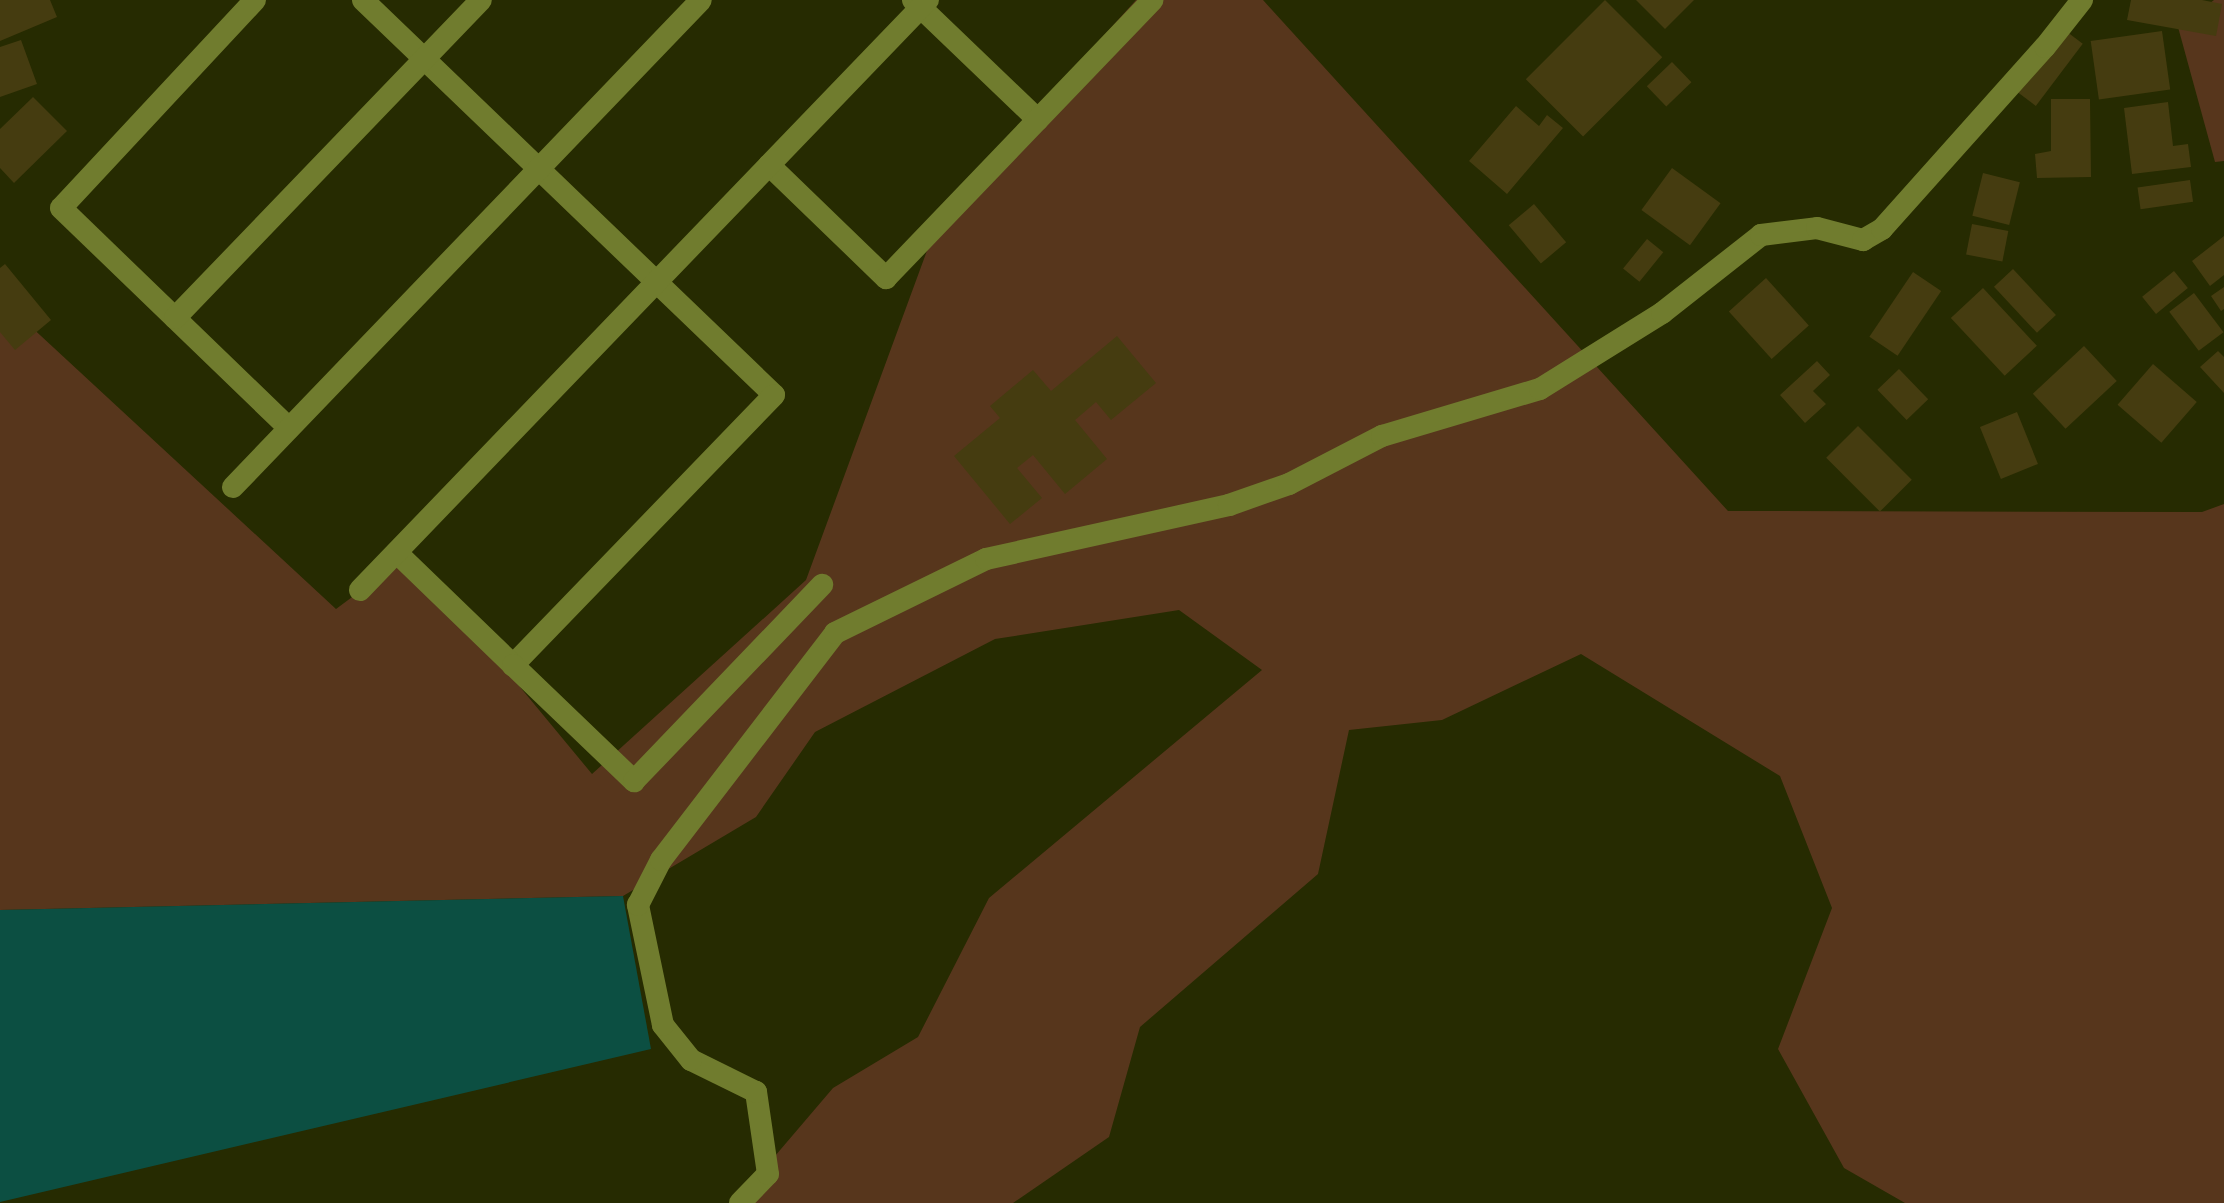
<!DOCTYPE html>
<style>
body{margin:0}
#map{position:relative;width:2224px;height:1203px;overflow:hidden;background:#262b01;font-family:"Alegreya Sans",sans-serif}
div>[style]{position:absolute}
.green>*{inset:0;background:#57361c}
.water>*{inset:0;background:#0c4f42}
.building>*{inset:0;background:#453c10;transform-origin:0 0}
.minor>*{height:22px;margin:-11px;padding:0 11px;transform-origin:11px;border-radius:11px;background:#707c2e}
span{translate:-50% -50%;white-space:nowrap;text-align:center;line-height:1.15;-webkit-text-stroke:6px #262b01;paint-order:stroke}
</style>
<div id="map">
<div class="green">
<i style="clip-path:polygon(1136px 0,1263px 0,1728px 511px,2202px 512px,2224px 504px,2224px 1203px,1905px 1203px,1844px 1168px,1778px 1049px,1832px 908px,1780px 776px,1581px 654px,1442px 720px,1349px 730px,1318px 874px,1140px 1027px,1109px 1137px,1013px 1203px,735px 1203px,833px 1088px,918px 1037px,989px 898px,1262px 670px,1179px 610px,995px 639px,815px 732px,756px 817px,623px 896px,0 910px,0 298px,336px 609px,410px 554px,592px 774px,806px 580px,939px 218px)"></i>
<i style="clip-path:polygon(2214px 0,2224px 0,2224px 161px,2215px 162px,2178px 27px)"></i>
</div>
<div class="water">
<i style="clip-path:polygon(623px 896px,651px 1049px,0 1202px,0 910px)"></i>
</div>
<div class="building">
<i style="clip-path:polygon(0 0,50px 0,57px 17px,0 41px)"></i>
<i style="left:1605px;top:0;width:81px;height:112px;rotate:45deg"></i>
<i style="clip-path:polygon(1636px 0,1694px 0,1665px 29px)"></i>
<i style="clip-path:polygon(2131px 0,2202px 0,2222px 4px,2216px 36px,2127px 20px)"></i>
<i style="left:2058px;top:25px;width:31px;height:78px;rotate:37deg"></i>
<i style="left:2162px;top:31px;width:59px;height:72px;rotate:82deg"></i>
<i style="clip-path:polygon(21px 40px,37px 84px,0 97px,0 47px)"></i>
<i style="left:1672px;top:62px;width:28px;height:35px;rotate:46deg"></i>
<i style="clip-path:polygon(33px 97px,67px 131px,14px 183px,0 168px,0 129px)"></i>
<i style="clip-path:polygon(2051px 99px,2090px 99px,2091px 177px,2037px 178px,2035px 154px,2051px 151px)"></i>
<i style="clip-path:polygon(2168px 102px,2173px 146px,2188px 144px,2191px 167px,2132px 174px,2124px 108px)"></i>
<i style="clip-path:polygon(1516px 106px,1539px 126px,1547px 115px,1563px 128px,1507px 194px,1469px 161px)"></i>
<i style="left:1672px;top:168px;width:60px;height:52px;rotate:36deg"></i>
<i style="left:1983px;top:173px;width:38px;height:44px;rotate:14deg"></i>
<i style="left:2190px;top:180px;width:22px;height:53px;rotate:82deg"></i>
<i style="left:1534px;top:204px;width:50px;height:33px;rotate:50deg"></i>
<i style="left:1972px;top:224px;width:37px;height:31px;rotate:11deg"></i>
<i style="clip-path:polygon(2224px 236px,2224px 275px,2210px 286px,2192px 261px)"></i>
<i style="left:1647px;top:239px;width:21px;height:38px;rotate:39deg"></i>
<i style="clip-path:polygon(5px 264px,51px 320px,15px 350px,0 332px,0 268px)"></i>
<i style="left:2013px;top:269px;width:63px;height:26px;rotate:47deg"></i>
<i style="left:2174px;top:271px;width:22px;height:41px;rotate:51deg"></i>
<i style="left:1913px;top:272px;width:34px;height:78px;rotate:34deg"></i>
<i style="left:1766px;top:278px;width:64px;height:50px;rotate:48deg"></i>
<i style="clip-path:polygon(2224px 287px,2224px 309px,2221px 311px,2211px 296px)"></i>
<i style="left:1983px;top:288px;width:79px;height:44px;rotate:47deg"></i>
<i style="left:2194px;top:293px;width:49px;height:31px;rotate:53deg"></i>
<i style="clip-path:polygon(1117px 336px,1156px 383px,1111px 420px,1096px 402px,1075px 420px,1107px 459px,1065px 494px,1033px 455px,1017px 468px,1042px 498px,1010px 524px,954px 456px,1000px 418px,990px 406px,1033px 370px,1051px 391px)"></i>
<i style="left:2084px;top:346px;width:48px;height:70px;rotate:47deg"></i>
<i style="clip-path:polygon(2218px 351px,2224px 357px,2224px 393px,2200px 367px)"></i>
<i style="clip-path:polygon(1817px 361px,1830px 375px,1813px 391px,1826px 404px,1805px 423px,1780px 395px)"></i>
<i style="left:2153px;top:364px;width:58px;height:54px;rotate:41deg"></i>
<i style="left:1899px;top:369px;width:42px;height:30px;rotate:46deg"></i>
<i style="left:2017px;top:412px;width:56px;height:40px;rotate:68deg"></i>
<i style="left:1858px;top:426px;width:76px;height:45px;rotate:45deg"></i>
</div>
<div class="minor">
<i style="left:255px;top:0;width:284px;rotate:133deg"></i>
<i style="left:61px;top:208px;width:317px;rotate:44deg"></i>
<i style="left:363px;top:0;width:570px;rotate:43.86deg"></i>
<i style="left:774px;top:395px;width:376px;rotate:134deg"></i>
<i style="left:513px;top:665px;width:161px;rotate:-136deg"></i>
<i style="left:913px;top:0;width:173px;rotate:43.8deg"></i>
<i style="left:769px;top:165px;width:163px;rotate:44deg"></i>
<i style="left:886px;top:278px;width:385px;rotate:-46.2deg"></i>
<i style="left:175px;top:318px;width:441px;rotate:-46.1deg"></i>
<i style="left:233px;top:487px;width:675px;rotate:-46.14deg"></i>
<i style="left:360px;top:590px;width:819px;rotate:-46.09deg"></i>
<i style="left:513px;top:665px;width:168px;rotate:43.8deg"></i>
<i style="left:634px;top:781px;width:272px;rotate:-46.2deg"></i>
<i style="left:740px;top:1203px;width:40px;rotate:-46deg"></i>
<i style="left:768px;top:1174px;width:83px;rotate:-98.3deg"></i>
<i style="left:756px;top:1092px;width:72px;rotate:-153.8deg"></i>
<i style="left:691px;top:1060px;width:45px;rotate:-128.7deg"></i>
<i style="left:663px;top:1025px;width:123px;rotate:-101.8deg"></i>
<i style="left:638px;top:905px;width:51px;rotate:-62.9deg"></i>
<i style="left:661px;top:860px;width:286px;rotate:-52.5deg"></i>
<i style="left:835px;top:633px;width:168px;rotate:-26.1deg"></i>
<i style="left:986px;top:559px;width:249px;rotate:-12.5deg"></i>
<i style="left:1229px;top:505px;width:64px;rotate:-19.3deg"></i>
<i style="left:1289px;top:484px;width:105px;rotate:-27.3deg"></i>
<i style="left:1382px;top:436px;width:165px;rotate:-16.6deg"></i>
<i style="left:1540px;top:389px;width:144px;rotate:-31.9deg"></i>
<i style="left:1662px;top:313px;width:126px;rotate:-38.2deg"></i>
<i style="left:1761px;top:235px;width:56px;rotate:-7.1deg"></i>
<i style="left:1817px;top:228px;width:48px;rotate:14.6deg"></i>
<i style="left:1863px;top:240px;width:22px;rotate:-30deg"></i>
<i style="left:1882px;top:229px;width:244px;rotate:-48.2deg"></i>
<i style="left:2045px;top:47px;width:60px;rotate:-51.8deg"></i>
</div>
</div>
